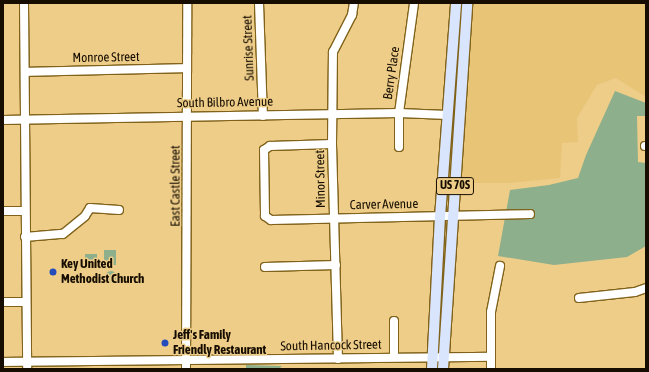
<!DOCTYPE html>
<style>
body{margin:0}
#map{position:relative;width:649px;height:372px;overflow:hidden;background:#eecd89;font-family:"Asap Condensed",sans-serif}
div>[style]{position:absolute}
.built>*{inset:0;background:#e8c477}
.green>*{inset:0;background:#8daf8c;transform-origin:0 0}
.round{border-radius:50%}
.roads{filter:drop-shadow(1px 0 #80621a) drop-shadow(-1px 0 #80621a) drop-shadow(0 1px #80621a) drop-shadow(0 -1px #80621a)}
.minor>*{height:8px;margin:-4px;padding:0 4px;transform-origin:4px;border-radius:4px;background:#fff}
.major>*{height:10px;margin:-5px;padding:0 5px;transform-origin:5px;border-radius:5px;background:#d9e5fd}
.dots>*{width:11px;height:11px;translate:-50% -50%;box-sizing:border-box;border:2px solid #eecd89;border-radius:50%}
span{translate:-50% -50%;white-space:nowrap;text-align:center;line-height:1.15;-webkit-text-stroke:3px #eecd89;paint-order:stroke}
.shield-label span{padding:1px 3px;background:#eecd89;border:1px solid;border-radius:3px;-webkit-text-stroke-width:0}
.shield-label{font-size:12px;color:#160d00;font-weight:700}
.street-label{font-size:13px;color:#160d00}
.poi-label{font-size:13px;color:#160d00;font-weight:700}
.left{translate:0 -50%;text-align:left}
.frame{position:absolute;inset:0;border:4px solid #160d00;pointer-events:none}
</style>
<div id="map">
<div class="built">
<i style="clip-path:polygon(471px 3px,646px 3px,646px 97px,616px 78px,597px 85px,577px 118px,578px 142px,562px 143px,560px 178px,510px 183px,458px 183px)"></i>
</div>
<div class="green">
<i style="clip-path:polygon(615px 91px,646px 103px,646px 116px,637px 116px,638px 162px,646px 163px,646px 246px,627px 257px,554px 265px,498px 256px,510px 190px,549px 185px,578px 178px,586px 155px)"></i>
<i style="left:104px;top:250px;width:12px;height:15px"></i>
<i style="left:85px;top:254px;width:12px;height:15px"></i>
<i class="round" style="left:105px;top:271px;width:12px;height:12px"></i>
<i style="clip-path:polygon(246px 365px,282px 366px,279px 369px,246px 369px)"></i>
</div>
<div class="roads">
<div class="minor">
<i style="left:24px;top:3px;width:366px;rotate:89.5deg"></i>
<i style="left:259px;top:3px;width:113px;rotate:88deg"></i>
<i style="left:25px;top:72px;width:162px;rotate:-1.4deg"></i>
<i style="left:3px;top:120px;width:396px;rotate:-1deg"></i>
<i style="left:399px;top:113px;width:49px;rotate:2.3deg"></i>
<i style="left:332px;top:144px;width:62px;rotate:178.2deg"></i>
<i style="left:270px;top:146px;width:7px;rotate:146deg"></i>
<i style="left:264px;top:150px;width:66px;rotate:89.1deg"></i>
<i style="left:265px;top:216px;width:7px;rotate:34deg"></i>
<i style="left:271px;top:220px;width:259px;rotate:-1.3deg"></i>
<i style="left:645px;top:146px;width:1px"></i>
<i style="left:399px;top:147px;width:34px;rotate:-90deg"></i>
<i style="left:399px;top:113px;width:111px;rotate:-82.2deg"></i>
<i style="left:3px;top:211px;width:21px"></i>
<i style="left:25px;top:237px;width:38px;rotate:-5deg"></i>
<i style="left:63px;top:234px;width:28px;rotate:-39deg"></i>
<i style="left:85px;top:216px;width:9px;rotate:-58deg"></i>
<i style="left:90px;top:208px;width:29px;rotate:4deg"></i>
<i style="left:265px;top:267px;width:71px;rotate:-1.6deg"></i>
<i style="left:579px;top:298px;width:56px;rotate:-6.1deg"></i>
<i style="left:635px;top:292px;width:12px;rotate:-20deg"></i>
<i style="left:3px;top:302px;width:23px"></i>
<i style="left:394px;top:357px;width:36px;rotate:-90deg"></i>
<i style="left:338px;top:359px;width:215px;rotate:-91.6deg"></i>
<i style="left:332px;top:144px;width:92px;rotate:-89.4deg"></i>
<i style="left:333px;top:52px;width:42px;rotate:-62.8deg"></i>
<i style="left:352px;top:15px;width:12px;rotate:-81deg"></i>
<i style="left:3px;top:362px;width:488px;rotate:-0.6deg"></i>
<i style="left:186px;top:369px;width:366px;rotate:-89.8deg"></i>
<i style="left:491px;top:369px;width:57px;rotate:-90deg"></i>
<i style="left:491px;top:312px;width:47px;rotate:-78.9deg"></i>
</div>
<div class="major">
<i style="left:432px;top:369px;width:152px;rotate:-87deg"></i>
<i style="left:440px;top:217px;width:215px;rotate:-85.7deg"></i>
<i style="left:443px;top:369px;width:367px;rotate:-86.2deg"></i>
</div>
</div>
<div class="dots">
<i style="left:53px;top:272px;background:#244dbb"></i>
<i style="left:165px;top:343px;background:#244dbb"></i>
</div>
<div class="shield-label">
<span style="left:455px;top:186px">US 70S</span>
</div>
<div class="street-label">
<span style="left:249px;top:48px;rotate:-92deg">Sunrise Street</span>
<span style="left:106px;top:58px;rotate:-1deg">Monroe Street</span>
<span style="left:392px;top:73px;rotate:-82deg">Berry Place</span>
<span style="left:225px;top:103px;rotate:-1deg">South Bilbro Avenue</span>
<span style="left:321px;top:179px;rotate:-91deg">Minor Street</span>
<span style="left:176px;top:186px;rotate:-90deg">East Castle Street</span>
<span style="left:384px;top:205px;rotate:-1deg">Carver Avenue</span>
<span style="left:331px;top:346px;rotate:-1deg">South Hancock Street</span>
</div>
<div class="poi-label">
<span class="left" style="left:61px;top:272px">Key United<br>Methodist Church</span>
<span class="left" style="left:173px;top:343px">Jeff's Family<br>Friendly Restaurant</span>
</div>
<div class="frame"></div>
</div>
